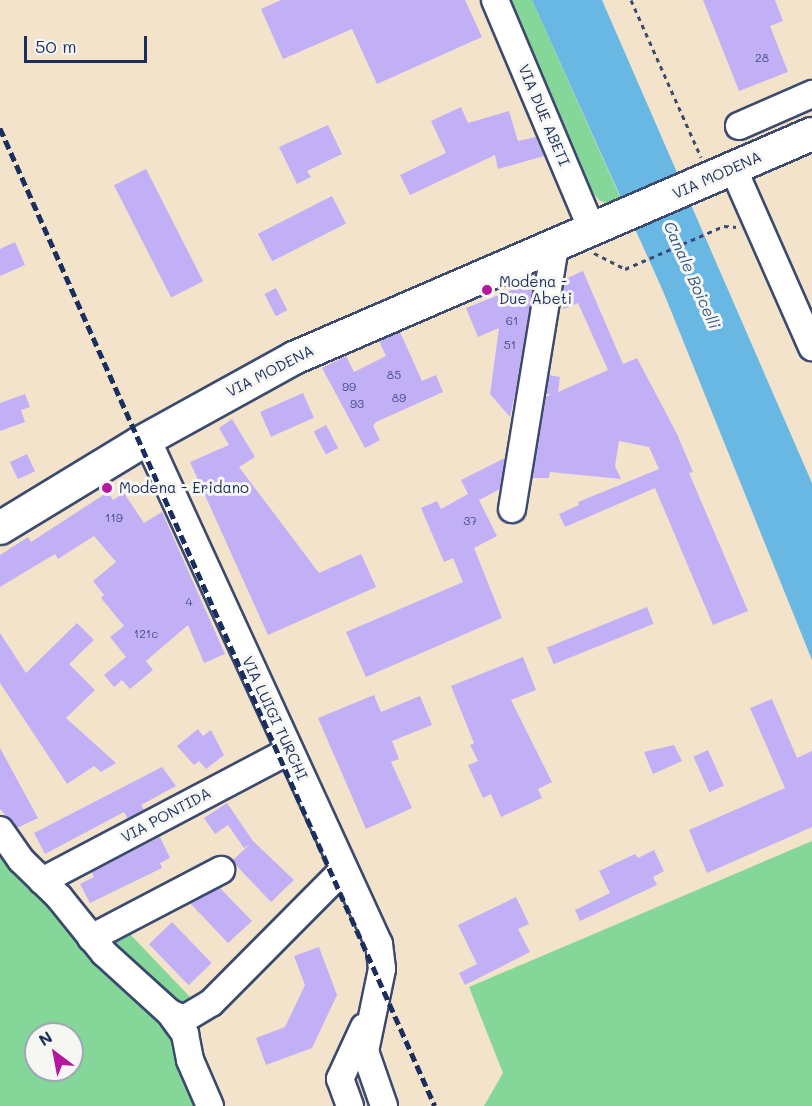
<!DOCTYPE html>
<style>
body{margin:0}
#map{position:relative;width:812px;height:1106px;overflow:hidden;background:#f3e3cb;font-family:Mali,sans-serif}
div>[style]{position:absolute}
.green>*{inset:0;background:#84d799}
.water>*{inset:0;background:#69b7e3}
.building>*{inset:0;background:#c2b0f7;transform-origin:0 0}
.path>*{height:3px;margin-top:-1.5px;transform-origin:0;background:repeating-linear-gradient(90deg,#3b4a6e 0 4.5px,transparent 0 9px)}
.roads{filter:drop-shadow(2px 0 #3b4a6e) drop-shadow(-2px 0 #3b4a6e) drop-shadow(0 2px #3b4a6e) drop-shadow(0 -2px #3b4a6e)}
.minor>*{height:26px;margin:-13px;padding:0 13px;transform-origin:13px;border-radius:13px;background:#fff}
.major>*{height:32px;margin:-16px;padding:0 16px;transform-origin:16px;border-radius:16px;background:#fff}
.rail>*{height:4.5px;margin-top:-2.25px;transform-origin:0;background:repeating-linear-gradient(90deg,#1b2f5e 0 9px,transparent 0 13.5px)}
.dots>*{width:16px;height:16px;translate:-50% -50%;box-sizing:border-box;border:3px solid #f6f6f2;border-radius:50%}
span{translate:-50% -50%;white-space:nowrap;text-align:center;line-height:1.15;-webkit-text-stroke:6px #f6f6f2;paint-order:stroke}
.number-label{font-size:12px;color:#454f84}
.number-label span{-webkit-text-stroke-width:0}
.street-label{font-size:15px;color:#1b2f5e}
.poi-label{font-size:15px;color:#1b2f5e}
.left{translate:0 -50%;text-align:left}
.water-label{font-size:16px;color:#325886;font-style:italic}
.north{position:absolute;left:24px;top:1022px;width:60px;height:60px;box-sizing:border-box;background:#f6f6f2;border:2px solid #9ea6b7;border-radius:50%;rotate:328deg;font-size:16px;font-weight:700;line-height:24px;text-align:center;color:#1b2f5e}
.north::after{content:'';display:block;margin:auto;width:21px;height:27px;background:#b5179e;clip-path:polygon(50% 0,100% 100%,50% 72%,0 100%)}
.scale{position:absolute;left:24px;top:36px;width:123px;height:27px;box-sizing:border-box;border:3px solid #1b2f5e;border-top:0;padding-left:8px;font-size:18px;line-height:21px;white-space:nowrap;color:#1b2f5e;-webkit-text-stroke:4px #f6f6f2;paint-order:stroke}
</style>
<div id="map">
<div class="green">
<i style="clip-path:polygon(504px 0,532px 0,625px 208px,600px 201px,584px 182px)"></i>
<i style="clip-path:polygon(812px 841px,812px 1106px,484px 1106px,503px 1073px,469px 987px)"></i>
<i style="clip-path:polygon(evenodd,0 846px,167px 1023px,203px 1106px,0 1106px,0 846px,36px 1034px,72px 1034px,72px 1070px,36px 1070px,36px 1034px)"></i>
<i style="clip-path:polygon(128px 932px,190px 997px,183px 1005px,109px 943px)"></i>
</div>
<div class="water">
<i style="clip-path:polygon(532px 0,602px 0,812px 483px,812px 660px,663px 291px)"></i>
</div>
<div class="building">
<i style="clip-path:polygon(281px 0,465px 0,482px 37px,377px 84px,352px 29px,283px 59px,261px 9px)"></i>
<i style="clip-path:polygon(703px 0,775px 0,783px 21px,770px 26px,788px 72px,739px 91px)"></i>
<i style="clip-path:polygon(461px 107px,468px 123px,509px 111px,518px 141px,536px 137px,544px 156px,498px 169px,495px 155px,410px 195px,400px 175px,446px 153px,431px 121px)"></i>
<i style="clip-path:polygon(328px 125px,342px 154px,307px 171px,311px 177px,297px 184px,279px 147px)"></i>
<i style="left:146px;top:169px;width:126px;height:36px;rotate:63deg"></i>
<i style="left:332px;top:196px;width:31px;height:83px;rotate:63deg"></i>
<i style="clip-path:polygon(15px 242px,25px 265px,0 276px,0 249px)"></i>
<i style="clip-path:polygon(583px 271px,623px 364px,637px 358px,677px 434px,693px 472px,689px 473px,748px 611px,713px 625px,655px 488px,565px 527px,559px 514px,579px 505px,578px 502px,659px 469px,649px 447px,619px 441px,615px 466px,621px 479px,550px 472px,549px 478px,532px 478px,546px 397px,551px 394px,546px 394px,549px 375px,560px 377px,558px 392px,608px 370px,578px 303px,564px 309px,561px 303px,565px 279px)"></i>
<i style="clip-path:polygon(534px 281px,516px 389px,510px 417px,490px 394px,499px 328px,478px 337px,466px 308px)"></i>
<i style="left:276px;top:288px;width:25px;height:13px;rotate:63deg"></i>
<i style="clip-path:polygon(400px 332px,422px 381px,436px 375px,443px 392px,376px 422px,373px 426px,380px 440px,365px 448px,322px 368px,346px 356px,354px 372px,386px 356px,379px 341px)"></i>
<i style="left:303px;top:393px;width:27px;height:47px;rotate:66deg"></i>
<i style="clip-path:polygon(25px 394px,30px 407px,21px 410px,25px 422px,0 431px,0 403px)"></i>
<i style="clip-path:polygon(232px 419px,255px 457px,239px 467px,319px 573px,361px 554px,376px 587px,268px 635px,190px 462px,229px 445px,219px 428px)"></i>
<i style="left:326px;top:425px;width:26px;height:14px;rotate:62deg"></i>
<i style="left:27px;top:454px;width:19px;height:19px;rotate:65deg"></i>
<i style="clip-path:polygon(505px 458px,500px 489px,479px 500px,497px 536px,474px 548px,502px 618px,366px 677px,346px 632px,463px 582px,453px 558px,444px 562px,421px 508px,437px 501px,441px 509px,468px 494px,461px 480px)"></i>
<i style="clip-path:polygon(108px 492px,113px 500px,124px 493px,144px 523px,162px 512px,225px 654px,204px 663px,188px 625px,146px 661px,153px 670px,130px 689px,122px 680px,114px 687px,104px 675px,126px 657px,110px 637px,124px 626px,101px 598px,104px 595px,93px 581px,116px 562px,94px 536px,58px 559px,55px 554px,0 587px,0 555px,28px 537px,31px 542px)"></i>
<i style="left:647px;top:607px;width:18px;height:108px;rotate:68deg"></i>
<i style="clip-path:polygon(77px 623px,94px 640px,69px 664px,95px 690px,66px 718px,116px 763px,101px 772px,94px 766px,67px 784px,0 683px,0 633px,26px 673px)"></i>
<i style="clip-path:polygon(523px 657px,536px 690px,511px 700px,552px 782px,538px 789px,542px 798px,501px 817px,491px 794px,483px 798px,468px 765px,478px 761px,470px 745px,474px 743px,451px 686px)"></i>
<i style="clip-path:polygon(374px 695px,381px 712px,420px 696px,432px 725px,392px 741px,399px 759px,391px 762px,412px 808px,366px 829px,318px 718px)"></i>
<i style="clip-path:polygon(772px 699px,797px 758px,812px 751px,812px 827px,707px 873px,689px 830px,785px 788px,750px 708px)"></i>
<i style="clip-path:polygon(198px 729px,203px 736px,211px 730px,224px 755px,206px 769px,199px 761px,194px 765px,177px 746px)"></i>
<i style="clip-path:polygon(674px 745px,682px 761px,653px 774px,644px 752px)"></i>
<i style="clip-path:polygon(0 748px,38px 818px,17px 828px,0 809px)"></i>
<i style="left:708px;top:750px;width:39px;height:16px;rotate:66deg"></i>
<i style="clip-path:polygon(162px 767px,176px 786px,141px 805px,144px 810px,128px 819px,124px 812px,45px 854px,34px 833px)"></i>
<i style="clip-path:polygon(227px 803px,253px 841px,294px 880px,271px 902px,232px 861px,250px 844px,244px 848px,228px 825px,215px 834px,204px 818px)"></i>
<i style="clip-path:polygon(160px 837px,170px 858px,160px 863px,162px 868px,90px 903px,80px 884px,94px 877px,92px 872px)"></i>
<i style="clip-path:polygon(654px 850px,664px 871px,653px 877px,657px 885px,580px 921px,575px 910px,610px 893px,599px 871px,635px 854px,638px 858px)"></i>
<i style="clip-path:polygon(220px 888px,252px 921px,228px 943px,190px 903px)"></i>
<i style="clip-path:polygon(516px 897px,529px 924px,518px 929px,530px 952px,465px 985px,459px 973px,477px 964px,458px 925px)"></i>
<i style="left:172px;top:922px;width:57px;height:32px;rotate:46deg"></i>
<i style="clip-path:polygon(319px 947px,337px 995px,312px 1048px,266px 1065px,256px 1038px,285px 1027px,305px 985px,294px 956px)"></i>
</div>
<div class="path">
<i style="left:631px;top:0;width:172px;rotate:66deg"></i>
<i style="left:594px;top:253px;width:35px;rotate:27deg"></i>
<i style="left:625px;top:269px;width:108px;rotate:-23.5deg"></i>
<i style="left:724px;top:226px;width:12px;rotate:5deg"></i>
</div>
<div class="roads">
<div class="minor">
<i style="left:495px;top:0;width:250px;rotate:67.1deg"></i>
<i style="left:739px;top:126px;width:80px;rotate:-23.7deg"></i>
<i style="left:733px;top:168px;width:196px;rotate:66.2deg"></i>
<i style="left:147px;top:439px;width:556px;rotate:65.33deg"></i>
<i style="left:379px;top:944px;width:25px;rotate:83deg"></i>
<i style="left:382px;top:969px;width:84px;rotate:101.7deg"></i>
<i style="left:365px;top:1051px;width:58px;rotate:70.9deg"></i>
<i style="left:512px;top:509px;width:266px;rotate:-80.7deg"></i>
<i style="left:0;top:830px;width:37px;rotate:55deg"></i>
<i style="left:21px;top:860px;width:53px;rotate:44.2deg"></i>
<i style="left:59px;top:897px;width:72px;rotate:51.2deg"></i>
<i style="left:104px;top:953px;width:89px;rotate:42.3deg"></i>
<i style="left:170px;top:1013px;width:15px;rotate:23deg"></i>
<i style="left:184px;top:1019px;width:31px;rotate:-31deg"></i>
<i style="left:211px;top:1003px;width:189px;rotate:-45.2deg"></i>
<i style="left:42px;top:881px;width:280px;rotate:-27.8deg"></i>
<i style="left:91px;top:938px;width:147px;rotate:-27.6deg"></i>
<i style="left:170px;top:1013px;width:26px;rotate:54deg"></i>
<i style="left:185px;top:1034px;width:26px;rotate:79deg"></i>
<i style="left:190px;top:1060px;width:50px;rotate:66.5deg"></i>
<i style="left:350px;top:1106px;width:29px;rotate:-110deg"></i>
<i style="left:340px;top:1079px;width:57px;rotate:-65.2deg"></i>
</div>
<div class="major">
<i style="left:0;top:528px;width:164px;rotate:-31.3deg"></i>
<i style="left:140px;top:443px;width:176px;rotate:-28.9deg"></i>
<i style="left:294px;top:358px;width:564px;rotate:-23.39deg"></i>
</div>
</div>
<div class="rail">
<i style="left:0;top:128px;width:1070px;rotate:66.02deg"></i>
</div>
<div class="dots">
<i style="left:487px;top:290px;background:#b5179e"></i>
<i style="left:107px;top:488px;background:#b5179e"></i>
</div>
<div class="number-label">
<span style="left:762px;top:58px">28</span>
<span style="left:512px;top:321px">61</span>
<span style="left:510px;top:345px">51</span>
<span style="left:394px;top:375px">85</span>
<span style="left:349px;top:387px">99</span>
<span style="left:399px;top:398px">89</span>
<span style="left:357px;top:404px">93</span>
<span style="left:114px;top:518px">119</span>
<span style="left:470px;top:521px">37</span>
<span style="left:189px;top:602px">4</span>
<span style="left:146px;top:634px">121c</span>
</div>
<div class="street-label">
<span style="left:544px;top:115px;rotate:67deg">VIA DUE ABETI</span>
<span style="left:717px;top:175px;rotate:-24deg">VIA MODENA</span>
<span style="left:270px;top:371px;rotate:-27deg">VIA MODENA</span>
<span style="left:275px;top:718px;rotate:65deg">VIA LUIGI TURCHI</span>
<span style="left:166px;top:815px;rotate:-28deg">VIA PONTIDA</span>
</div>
<div class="poi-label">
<span class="left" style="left:499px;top:290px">Modena -<br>Due Abeti</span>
<span class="left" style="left:119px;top:488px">Modena - Eridano</span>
</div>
<div class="water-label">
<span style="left:692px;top:275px;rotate:66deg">Canale Boicelli</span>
</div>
<div class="north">N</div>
<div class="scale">50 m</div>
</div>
